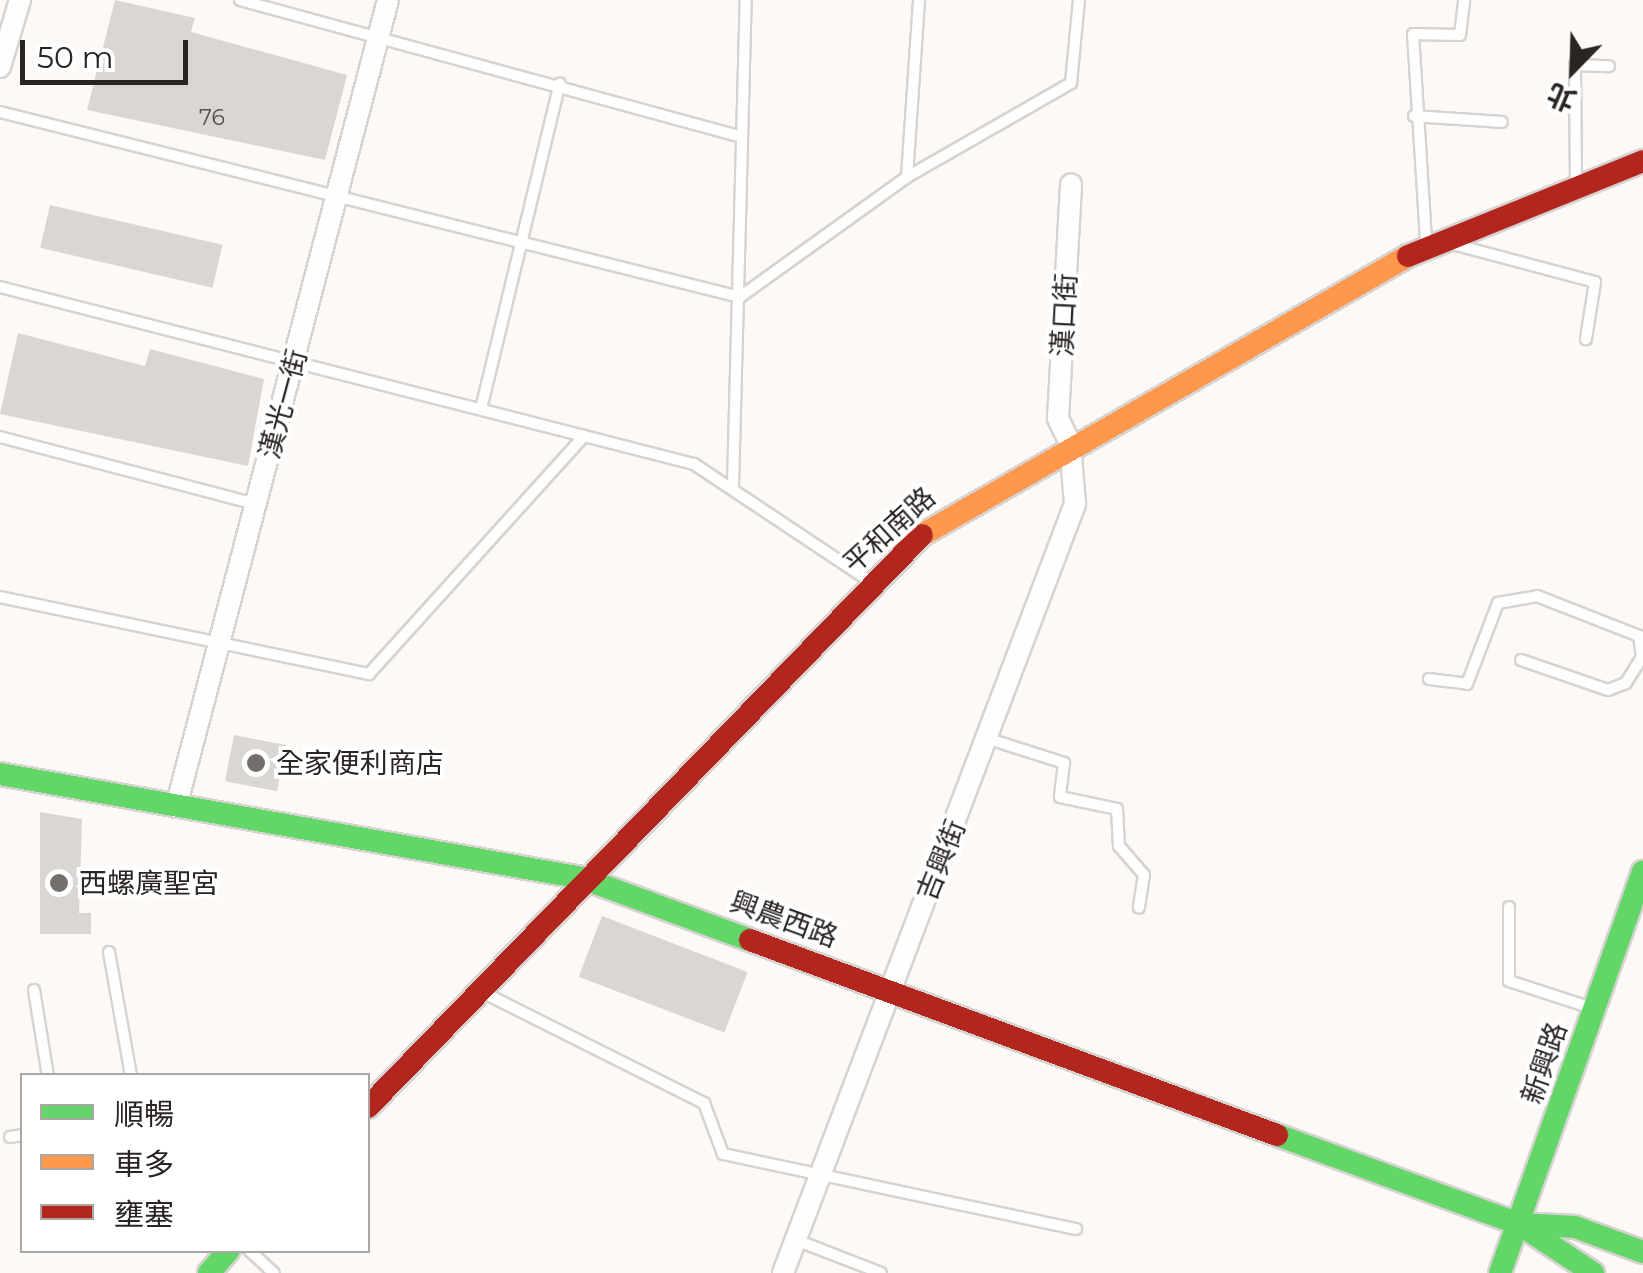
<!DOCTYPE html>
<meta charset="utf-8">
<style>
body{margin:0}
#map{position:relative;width:1643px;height:1273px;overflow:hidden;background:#fcf9f7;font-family:Montserrat,"Noto Sans TC",sans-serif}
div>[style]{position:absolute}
.building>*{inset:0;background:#d9d6d4;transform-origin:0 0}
.roads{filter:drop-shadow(2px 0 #d7d3d1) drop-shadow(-2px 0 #d7d3d1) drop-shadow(0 2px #d7d3d1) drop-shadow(0 -2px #d7d3d1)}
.lane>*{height:10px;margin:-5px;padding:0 5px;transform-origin:5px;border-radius:5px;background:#fffefe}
.street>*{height:20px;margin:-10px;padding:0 10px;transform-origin:10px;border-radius:10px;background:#fffefe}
.fast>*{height:22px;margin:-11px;padding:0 11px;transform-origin:11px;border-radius:11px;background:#63d668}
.slow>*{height:22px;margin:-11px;padding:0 11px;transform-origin:11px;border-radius:11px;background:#ff974d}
.jam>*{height:22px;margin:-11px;padding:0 11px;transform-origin:11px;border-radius:11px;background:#b3261e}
.dots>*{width:28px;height:28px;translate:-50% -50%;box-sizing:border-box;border:5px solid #fff;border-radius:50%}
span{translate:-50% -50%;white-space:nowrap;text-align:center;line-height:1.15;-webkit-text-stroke:8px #fff;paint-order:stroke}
.number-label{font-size:22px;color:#56514f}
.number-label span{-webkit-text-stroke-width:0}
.street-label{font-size:28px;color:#2a2523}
.poi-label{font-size:28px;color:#2a2523}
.left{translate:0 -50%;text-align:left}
.legend{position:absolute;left:20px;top:1073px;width:350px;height:180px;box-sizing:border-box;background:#fff;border:2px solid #aaa8a7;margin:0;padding:12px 18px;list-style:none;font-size:30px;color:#2a2523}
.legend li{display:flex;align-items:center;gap:20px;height:50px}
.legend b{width:50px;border:2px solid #aaa8a7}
.north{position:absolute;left:1523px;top:20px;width:100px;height:100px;-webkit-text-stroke:8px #fff;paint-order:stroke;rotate:203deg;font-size:28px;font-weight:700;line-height:40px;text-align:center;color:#2a2523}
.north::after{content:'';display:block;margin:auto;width:35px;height:45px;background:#2a2523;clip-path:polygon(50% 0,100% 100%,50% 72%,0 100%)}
.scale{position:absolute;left:20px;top:40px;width:168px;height:45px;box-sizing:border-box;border:5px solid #2a2523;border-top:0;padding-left:12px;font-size:30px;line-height:35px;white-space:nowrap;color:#2a2523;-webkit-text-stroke:8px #fff;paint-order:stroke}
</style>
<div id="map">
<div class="building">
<i style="clip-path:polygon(115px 0,195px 18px,191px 32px,347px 75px,325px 160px,87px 110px)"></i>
<i style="left:50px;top:205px;width:177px;height:44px;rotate:13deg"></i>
<i style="clip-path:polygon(18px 333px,145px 366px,150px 349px,264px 379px,248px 466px,0 414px)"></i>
<i style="left:234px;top:735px;width:53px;height:47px;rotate:11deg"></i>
<i style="clip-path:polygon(40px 812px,82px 819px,79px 913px,91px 913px,91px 934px,40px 934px)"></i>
<i style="left:602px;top:916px;width:156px;height:65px;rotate:21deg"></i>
</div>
<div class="roads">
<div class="lane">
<i style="left:240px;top:0;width:520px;rotate:15.26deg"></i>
<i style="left:0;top:112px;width:763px;rotate:14.04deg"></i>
<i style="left:740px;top:297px;width:206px;rotate:-35.7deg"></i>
<i style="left:907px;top:177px;width:189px;rotate:-29.8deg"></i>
<i style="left:1071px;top:83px;width:83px;rotate:-84.5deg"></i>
<i style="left:1414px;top:116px;width:88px;rotate:3.9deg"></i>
<i style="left:907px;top:177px;width:177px;rotate:-86.1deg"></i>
<i style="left:1576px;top:183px;width:118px;rotate:-90.5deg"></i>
<i style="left:1575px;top:65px;width:34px;rotate:2deg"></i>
<i style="left:1426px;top:240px;width:206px;rotate:-93.6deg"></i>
<i style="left:1413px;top:34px;width:47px;rotate:1.2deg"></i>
<i style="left:1460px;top:35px;width:35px;rotate:-83deg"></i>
<i style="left:1456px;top:245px;width:144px;rotate:14.9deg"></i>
<i style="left:1595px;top:282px;width:58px;rotate:99deg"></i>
<i style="left:0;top:287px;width:716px;rotate:14.31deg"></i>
<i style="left:694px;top:464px;width:213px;rotate:33.7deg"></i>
<i style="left:481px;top:409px;width:335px;rotate:-76.4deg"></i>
<i style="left:0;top:437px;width:265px;rotate:14.7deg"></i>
<i style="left:733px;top:485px;width:485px;rotate:-88.5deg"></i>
<i style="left:0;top:597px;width:377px;rotate:11.8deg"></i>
<i style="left:369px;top:674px;width:321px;rotate:-47.9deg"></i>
<i style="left:1429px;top:679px;width:38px;rotate:7deg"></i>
<i style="left:1467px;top:684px;width:87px;rotate:-69.1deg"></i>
<i style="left:1498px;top:603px;width:40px;rotate:-10deg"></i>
<i style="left:1537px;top:596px;width:110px;rotate:21.4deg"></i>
<i style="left:1639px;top:636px;width:21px;rotate:82deg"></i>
<i style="left:1642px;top:657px;width:31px;rotate:122deg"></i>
<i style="left:1626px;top:683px;width:19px;rotate:159deg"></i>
<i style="left:1608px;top:690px;width:92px;rotate:-161deg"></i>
<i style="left:989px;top:739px;width:79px;rotate:17.7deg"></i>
<i style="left:1064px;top:763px;width:34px;rotate:97deg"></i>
<i style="left:1060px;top:797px;width:58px;rotate:11.9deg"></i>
<i style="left:1117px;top:809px;width:37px;rotate:87deg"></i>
<i style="left:1119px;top:846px;width:38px;rotate:49deg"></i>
<i style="left:1144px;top:875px;width:33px;rotate:99deg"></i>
<i style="left:1509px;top:907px;width:74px;rotate:90deg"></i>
<i style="left:1509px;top:981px;width:84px;rotate:18deg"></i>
<i style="left:109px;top:952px;width:126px;rotate:79.9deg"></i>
<i style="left:34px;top:990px;width:87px;rotate:80.8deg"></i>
<i style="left:486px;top:994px;width:244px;rotate:26.6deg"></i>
<i style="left:704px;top:1103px;width:54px;rotate:69.6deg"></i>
<i style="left:723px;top:1154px;width:361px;rotate:12deg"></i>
<i style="left:10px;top:1137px;width:12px;rotate:-9deg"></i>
<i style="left:796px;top:1240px;width:91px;rotate:21.2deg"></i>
<i style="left:249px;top:1250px;width:34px;rotate:43deg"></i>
</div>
<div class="street">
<i style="left:0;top:67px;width:70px;rotate:-73.4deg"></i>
<i style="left:176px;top:807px;width:834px;rotate:-75.28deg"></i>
<i style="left:783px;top:1273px;width:823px;rotate:-69.21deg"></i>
<i style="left:1075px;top:504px;width:61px;rotate:-94.7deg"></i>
<i style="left:1070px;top:443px;width:28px;rotate:-116deg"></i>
<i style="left:1058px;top:418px;width:234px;rotate:-86.8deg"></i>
</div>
<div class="fast">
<i style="left:0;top:774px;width:591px;rotate:10.13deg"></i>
<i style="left:582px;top:878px;width:179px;rotate:20.3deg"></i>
<i style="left:1277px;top:1135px;width:258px;rotate:20.2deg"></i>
<i style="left:1519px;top:1224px;width:56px;rotate:3.1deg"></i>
<i style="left:1575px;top:1227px;width:72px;rotate:20.2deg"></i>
<i style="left:1519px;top:1224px;width:89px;rotate:33.5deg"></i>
<i style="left:209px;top:1273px;width:30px;rotate:-49deg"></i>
<i style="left:1500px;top:1273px;width:426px;rotate:-70.4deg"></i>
</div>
<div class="slow">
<i style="left:922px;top:535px;width:560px;rotate:-29.86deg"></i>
</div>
<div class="jam">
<i style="left:1408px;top:256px;width:253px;rotate:-22deg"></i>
<i style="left:750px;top:940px;width:562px;rotate:20.31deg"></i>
<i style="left:368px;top:1107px;width:796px;rotate:-45.92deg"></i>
</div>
</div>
<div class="dots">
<i style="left:256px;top:763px;background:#746f6d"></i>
<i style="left:59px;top:883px;background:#746f6d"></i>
</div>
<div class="number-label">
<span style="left:212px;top:118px">76</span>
</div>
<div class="street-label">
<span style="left:1064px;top:315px;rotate:-87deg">漢口街</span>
<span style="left:283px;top:404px;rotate:-75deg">漢光一街</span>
<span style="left:889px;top:530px;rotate:-42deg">平和南路</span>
<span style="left:941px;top:860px;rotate:-68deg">吉興街</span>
<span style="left:784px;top:919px;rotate:20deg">興農西路</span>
<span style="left:1544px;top:1063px;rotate:-71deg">新興路</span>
</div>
<div class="poi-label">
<span class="left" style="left:276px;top:763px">全家便利商店</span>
<span class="left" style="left:79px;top:883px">西螺廣聖宮</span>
</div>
<ul class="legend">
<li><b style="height:12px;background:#63d668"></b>順暢</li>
<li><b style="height:12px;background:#ff974d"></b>車多</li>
<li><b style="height:12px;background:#b3261e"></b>壅塞</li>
</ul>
<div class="north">北</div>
<div class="scale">50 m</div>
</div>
